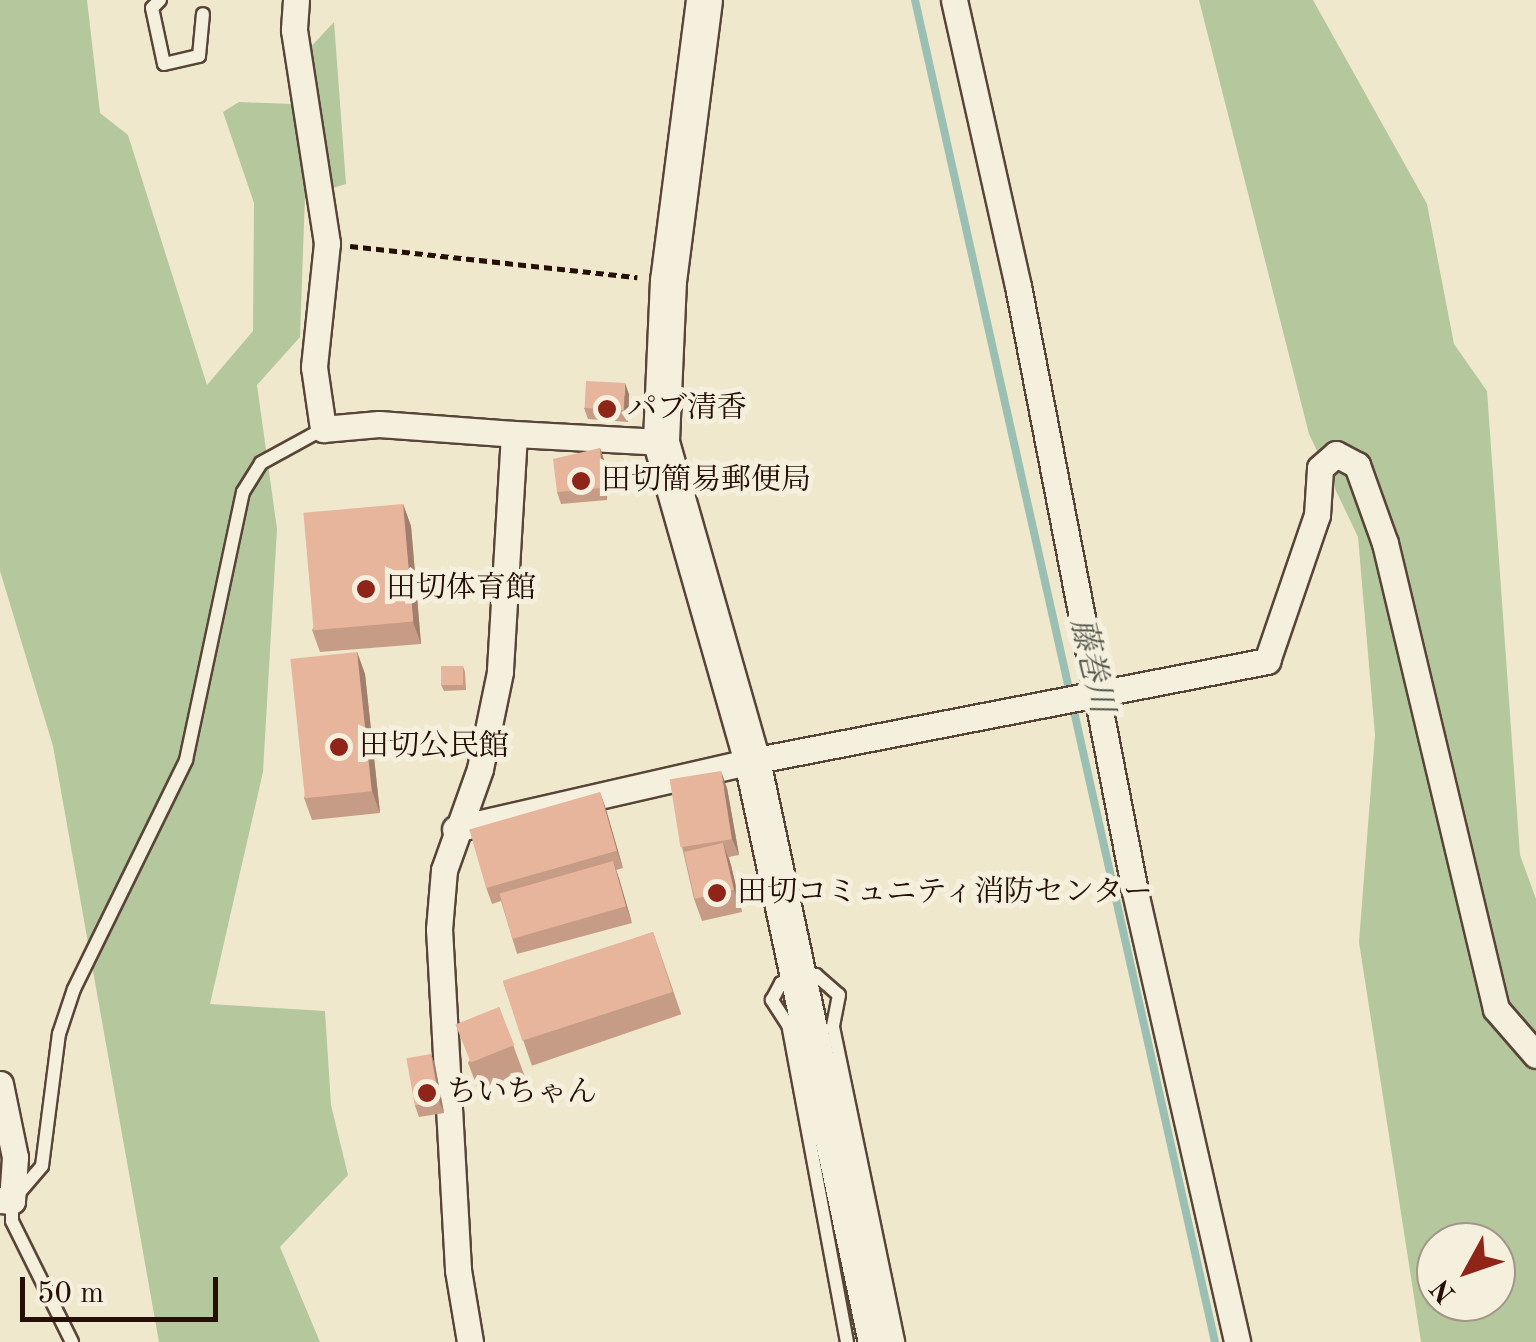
<!DOCTYPE html>
<meta charset="utf-8">
<style>
body{margin:0}
#map{position:relative;width:1536px;height:1342px;overflow:hidden;background:#f0e8cc;font-family:"Old Standard TT","Noto Serif JP",serif}
div>[style]{position:absolute}
.green>*{inset:0;background:#b5c79c}
.stream>*{height:8px;margin:-4px;padding:0 4px;transform-origin:4px;border-radius:4px;background:#9bc0b3}
.path>*{height:5px;margin-top:-2.5px;transform-origin:0;background:repeating-linear-gradient(90deg,#250f07 0 8px,transparent 0 13px)}
.roads{filter:drop-shadow(2px 0 #584538) drop-shadow(-2px 0 #584538) drop-shadow(0 2px #584538) drop-shadow(0 -2px #584538)}
.lane>*{height:12px;margin:-6px;padding:0 6px;transform-origin:6px;border-radius:6px;background:#f5f0de}
.street>*{height:25px;margin:-12.5px;padding:0 12.5px;transform-origin:12.5px;border-radius:12.5px;background:#f5f0de}
.secondary>*{height:35px;margin:-17.5px;padding:0 17.5px;transform-origin:17.5px;border-radius:17.5px;background:#f5f0de}
.wall>*{inset:0;background:#c69c86;transform-origin:0 0}
.shaded-wall>*{inset:0;background:#a17f6d}
.building>*{inset:0;background:#e6b59c;transform-origin:0 0}
.dots>*{width:28px;height:28px;translate:-50% -50%;box-sizing:border-box;border:5px solid #f5f0de;border-radius:50%}
span{translate:-50% -50%;white-space:nowrap;text-align:center;line-height:1.15;-webkit-text-stroke:10px #f5f0de;paint-order:stroke}
.poi-label{font-size:30px;color:#250f07}
.left{translate:0 -50%;text-align:left}
.water-label{font-size:32px;color:#54564c;font-style:italic}
.north{position:absolute;left:1416px;top:1222px;width:100px;height:100px;box-sizing:border-box;background:#f5f0de;border:2px solid #a29688;border-radius:50%;rotate:230deg;font-size:28px;font-weight:700;line-height:40px;text-align:center;color:#250f07}
.north::after{content:'';display:block;margin:auto;width:35px;height:45px;background:#8f2418;clip-path:polygon(50% 0,100% 100%,50% 72%,0 100%)}
.scale{position:absolute;left:20px;top:1277px;width:198px;height:45px;box-sizing:border-box;border:5px solid #250f07;border-top:0;padding-left:12px;font-size:30px;line-height:35px;white-space:nowrap;color:#250f07;-webkit-text-stroke:8px #f5f0de;paint-order:stroke}
</style>
<div id="map">
<div class="green">
<i style="clip-path:polygon(0 0,87px 0,100px 113px,128px 135px,207px 385px,253px 331px,254px 203px,223px 112px,239px 102px,292px 104px,293px 66px,334px 22px,346px 184px,305px 196px,300px 337px,257px 385px,277px 529px,263px 772px,210px 1004px,325px 1011px,331px 1105px,348px 1175px,280px 1247px,320px 1342px,159px 1342px,53px 746px,0 571px)"></i>
<i style="clip-path:polygon(evenodd,1199px 0,1313px 0,1427px 204px,1454px 344px,1487px 391px,1520px 855px,1536px 899px,1536px 1342px,1421px 1342px,1359px 942px,1375px 735px,1358px 537px,1309px 434px,1199px 0,1436px 1242px,1496px 1242px,1496px 1302px,1436px 1302px,1436px 1242px)"></i>
</div>
<div class="stream">
<i style="left:915px;top:0;width:1375px;rotate:77.4deg"></i>
</div>
<div class="path">
<i style="left:350px;top:246px;width:289px;rotate:6.2deg"></i>
</div>
<div class="roads">
<div class="lane">
<i style="left:160px;top:0;width:11px;rotate:135deg"></i>
<i style="left:152px;top:8px;width:57px;rotate:77.9deg"></i>
<i style="left:164px;top:64px;width:36px;rotate:-13deg"></i>
<i style="left:199px;top:56px;width:42px;rotate:-84.6deg"></i>
<i style="left:72px;top:1342px;width:135px;rotate:-116.4deg"></i>
<i style="left:12px;top:1221px;width:20px;rotate:-90deg"></i>
<i style="left:12px;top:1201px;width:46px;rotate:-49.4deg"></i>
<i style="left:42px;top:1166px;width:133px;rotate:-82.7deg"></i>
<i style="left:59px;top:1034px;width:47px;rotate:-71.6deg"></i>
<i style="left:74px;top:989px;width:255px;rotate:-63.9deg"></i>
<i style="left:186px;top:760px;width:274px;rotate:-78deg"></i>
<i style="left:243px;top:492px;width:34px;rotate:-58deg"></i>
<i style="left:261px;top:463px;width:71px;rotate:-28.7deg"></i>
<i style="left:847px;top:1342px;width:322px;rotate:-100.5deg"></i>
<i style="left:788px;top:1025px;width:30px;rotate:-123deg"></i>
<i style="left:772px;top:1000px;width:19px;rotate:-62deg"></i>
<i style="left:781px;top:983px;width:36px;rotate:-13deg"></i>
<i style="left:816px;top:975px;width:30px;rotate:41deg"></i>
<i style="left:839px;top:995px;width:33px;rotate:101deg"></i>
<i style="left:833px;top:1027px;width:322px;rotate:78.3deg"></i>
</div>
<div class="street">
<i style="left:296px;top:0;width:30px;rotate:94deg"></i>
<i style="left:294px;top:30px;width:216px;rotate:81.2deg"></i>
<i style="left:327px;top:243px;width:125px;rotate:96deg"></i>
<i style="left:314px;top:367px;width:63px;rotate:81.7deg"></i>
<i style="left:323px;top:429px;width:56px;rotate:-5.1deg"></i>
<i style="left:379px;top:424px;width:135px;rotate:4.2deg"></i>
<i style="left:514px;top:434px;width:238px;rotate:93.4deg"></i>
<i style="left:500px;top:672px;width:99px;rotate:101.7deg"></i>
<i style="left:480px;top:769px;width:107px;rotate:109.6deg"></i>
<i style="left:444px;top:870px;width:59px;rotate:94.8deg"></i>
<i style="left:439px;top:929px;width:342px;rotate:86.8deg"></i>
<i style="left:458px;top:1270px;width:73px;rotate:80.5deg"></i>
<i style="left:954px;top:0;width:293px;rotate:77.4deg"></i>
<i style="left:1018px;top:286px;width:617px;rotate:79.07deg"></i>
<i style="left:1135px;top:892px;width:461px;rotate:77.2deg"></i>
<i style="left:514px;top:434px;width:147px;rotate:3.1deg"></i>
<i style="left:455px;top:829px;width:305px;rotate:-12.9deg"></i>
<i style="left:752px;top:761px;width:525px;rotate:-10.99deg"></i>
<i style="left:1267px;top:661px;width:154px;rotate:-71.1deg"></i>
<i style="left:1317px;top:515px;width:47px;rotate:-86.3deg"></i>
<i style="left:1320px;top:468px;width:21px;rotate:-41deg"></i>
<i style="left:1336px;top:454px;width:24px;rotate:28deg"></i>
<i style="left:1357px;top:465px;width:83px;rotate:70.3deg"></i>
<i style="left:1385px;top:543px;width:479px;rotate:76.6deg"></i>
<i style="left:1496px;top:1009px;width:61px;rotate:49deg"></i>
<i style="left:0;top:1084px;width:75px;rotate:78.4deg"></i>
<i style="left:15px;top:1157px;width:44px;rotate:93.9deg"></i>
<i style="left:12px;top:1201px;width:12px;rotate:-175deg"></i>
</div>
<div class="secondary">
<i style="left:704px;top:0;width:282px;rotate:97.3deg"></i>
<i style="left:668px;top:280px;width:162px;rotate:92.5deg"></i>
<i style="left:661px;top:442px;width:332px;rotate:74.1deg"></i>
<i style="left:752px;top:761px;width:594px;rotate:77.95deg"></i>
</div>
</div>
<div class="wall">
<i style="clip-path:polygon(629px 394px,628px 422px,588px 419px,584px 408px)"></i>
<i style="clip-path:polygon(600px 448px,604px 460px,607px 500px,561px 504px,557px 492px)"></i>
<i style="clip-path:polygon(403px 504px,411px 526px,421px 644px,320px 652px,312px 630px)"></i>
<i style="clip-path:polygon(357px 652px,365px 674px,380px 813px,312px 820px,304px 798px)"></i>
<i style="clip-path:polygon(463px 666px,465px 672px,466px 690px,444px 691px,441px 685px)"></i>
<i style="clip-path:polygon(727px 788px,739px 855px,729px 857px,742px 912px,702px 921px,694px 899px,682px 847px)"></i>
<i style="clip-path:polygon(600px 792px,623px 868px,616px 870px,632px 923px,517px 954px,501px 901px,492px 904px,486px 887px)"></i>
<i style="left:653px;top:932px;width:87px;height:158px;rotate:71deg"></i>
<i style="clip-path:polygon(499px 1007px,525px 1077px,480px 1094px,468px 1063px)"></i>
<i style="clip-path:polygon(431px 1054px,435px 1065px,444px 1113px,419px 1117px,415px 1106px)"></i>
</div>
<div class="shaded-wall">
<i style="clip-path:polygon(625px 383px,629px 394px,628px 422px,624px 410px)"></i>
<i style="clip-path:polygon(600px 448px,604px 460px,607px 500px,603px 488px)"></i>
<i style="clip-path:polygon(403px 504px,411px 526px,421px 644px,413px 622px)"></i>
<i style="clip-path:polygon(357px 652px,365px 674px,380px 813px,372px 791px)"></i>
<i style="clip-path:polygon(721px 771px,727px 788px,739px 855px,732px 839px)"></i>
<i style="clip-path:polygon(600px 792px,606px 809px,623px 868px,617px 851px)"></i>
<i style="clip-path:polygon(723px 843px,731px 865px,742px 912px,734px 890px)"></i>
<i style="clip-path:polygon(613px 861px,619px 878px,632px 923px,626px 906px)"></i>
<i style="clip-path:polygon(431px 1054px,435px 1065px,444px 1113px,439px 1101px)"></i>
</div>
<div class="building">
<i style="left:586px;top:381px;width:39px;height:27px;rotate:3deg"></i>
<i style="clip-path:polygon(600px 448px,603px 488px,557px 492px,553px 459px)"></i>
<i style="left:403px;top:504px;width:118px;height:100px;rotate:85deg"></i>
<i style="left:357px;top:652px;width:140px;height:67px;rotate:84deg"></i>
<i style="left:441px;top:666px;width:22px;height:19px"></i>
<i style="left:721px;top:771px;width:69px;height:52px;rotate:81deg"></i>
<i style="left:600px;top:792px;width:61px;height:136px;rotate:74deg"></i>
<i style="left:723px;top:843px;width:48px;height:40px;rotate:77deg"></i>
<i style="left:613px;top:861px;width:47px;height:118px;rotate:74deg"></i>
<i style="left:653px;top:932px;width:63px;height:158px;rotate:72deg"></i>
<i style="left:499px;top:1007px;width:41px;height:47px;rotate:68deg"></i>
<i style="left:431px;top:1054px;width:48px;height:25px;rotate:80deg"></i>
</div>
<div class="dots">
<i style="left:607px;top:409px;background:#8f2418"></i>
<i style="left:581px;top:481px;background:#8f2418"></i>
<i style="left:366px;top:589px;background:#8f2418"></i>
<i style="left:339px;top:747px;background:#8f2418"></i>
<i style="left:717px;top:893px;background:#8f2418"></i>
<i style="left:427px;top:1093px;background:#8f2418"></i>
</div>
<div class="poi-label">
<span class="left" style="left:627px;top:409px">パブ清香</span>
<span class="left" style="left:601px;top:481px">田切簡易郵便局</span>
<span class="left" style="left:386px;top:589px">田切体育館</span>
<span class="left" style="left:359px;top:747px">田切公民館</span>
<span class="left" style="left:737px;top:893px">田切コミュニティ消防センター</span>
<span class="left" style="left:447px;top:1093px">ちいちゃん</span>
</div>
<div class="water-label">
<span style="left:1090px;top:666px;rotate:77deg">藤巻川</span>
</div>
<div class="north">N</div>
<div class="scale">50 m</div>
</div>
